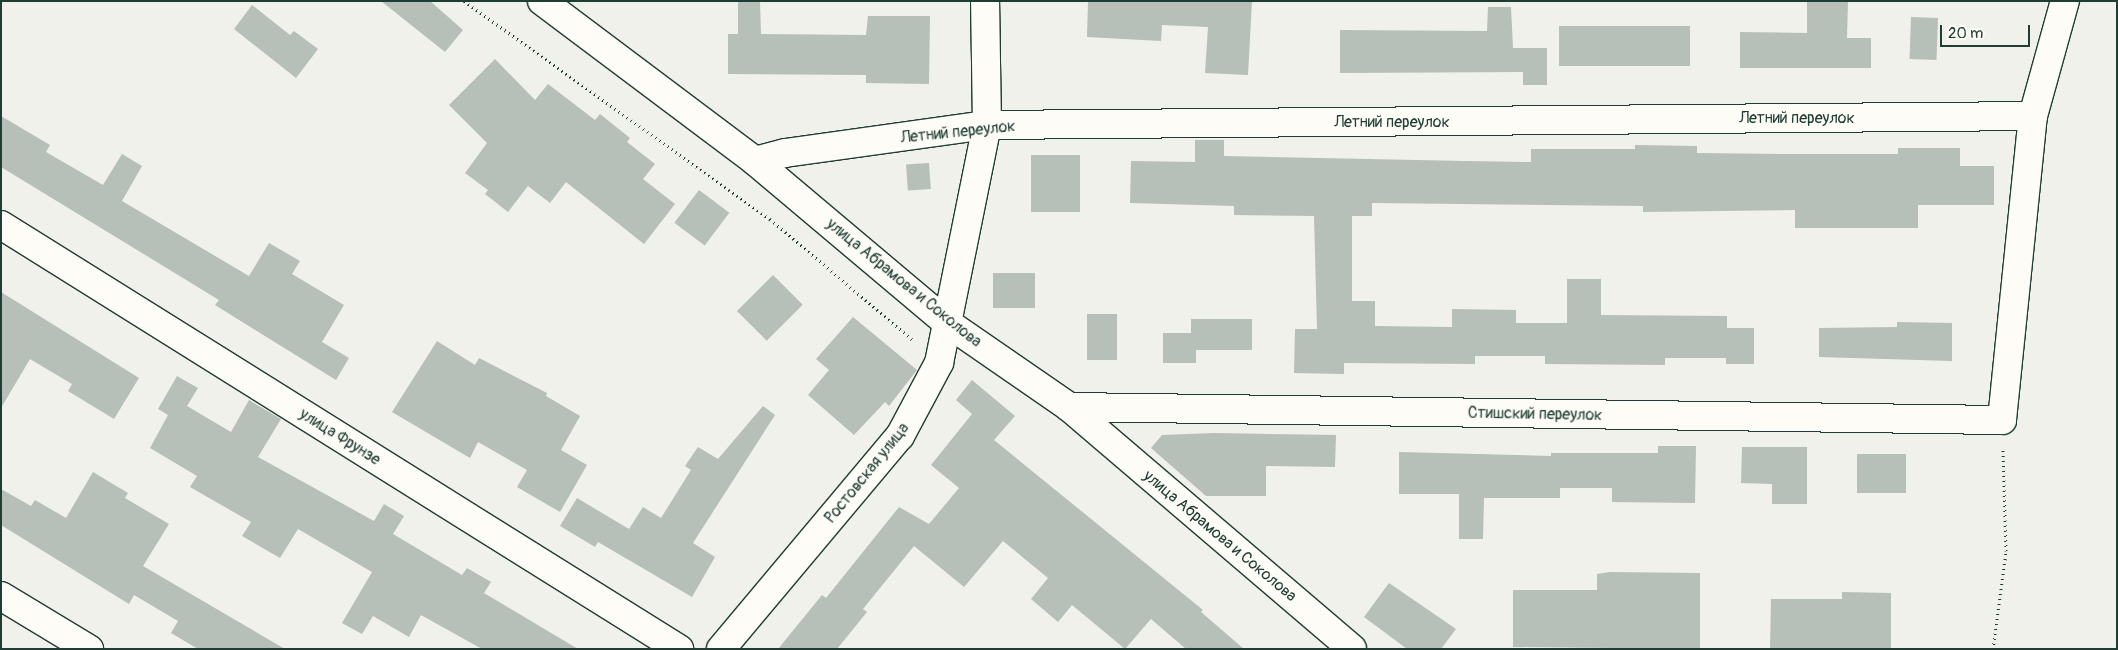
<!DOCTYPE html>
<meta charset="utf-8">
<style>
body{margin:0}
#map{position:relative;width:2118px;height:650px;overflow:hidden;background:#f0f1eb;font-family:Pangolin,sans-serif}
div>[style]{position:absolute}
.building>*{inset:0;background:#b6bfb8;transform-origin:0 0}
.path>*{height:3px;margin-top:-1.5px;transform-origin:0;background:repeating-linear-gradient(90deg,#1f3d34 0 1px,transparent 0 5px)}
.roads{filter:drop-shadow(1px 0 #1f3d34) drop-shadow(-1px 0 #1f3d34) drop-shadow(0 1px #1f3d34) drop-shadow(0 -1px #1f3d34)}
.minor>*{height:28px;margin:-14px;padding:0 14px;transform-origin:14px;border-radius:14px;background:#fdfcf7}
span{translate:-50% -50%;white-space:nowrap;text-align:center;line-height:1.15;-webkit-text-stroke:5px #fdfcf7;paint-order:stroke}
.street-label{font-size:16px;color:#1f3d34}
.frame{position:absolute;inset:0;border:2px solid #1f3d34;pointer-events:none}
.scale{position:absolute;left:1940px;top:25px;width:90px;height:22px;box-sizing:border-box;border:2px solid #1f3d34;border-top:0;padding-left:6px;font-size:15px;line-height:18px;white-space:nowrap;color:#1f3d34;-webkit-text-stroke:4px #fdfcf7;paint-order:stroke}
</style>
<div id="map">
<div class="building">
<i style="clip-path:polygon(381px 1px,430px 1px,463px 30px,445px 52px)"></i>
<i style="clip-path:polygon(738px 1px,760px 1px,761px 34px,866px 35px,868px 16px,930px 16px,929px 84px,866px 83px,866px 75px,728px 74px,728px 34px,738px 34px)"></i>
<i style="clip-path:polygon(1088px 1px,1252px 1px,1248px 75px,1205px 73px,1208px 27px,1162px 25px,1161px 41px,1087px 37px)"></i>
<i style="clip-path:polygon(1807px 1px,1848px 1px,1847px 38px,1871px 38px,1871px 68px,1740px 68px,1740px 32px,1807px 33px)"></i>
<i style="clip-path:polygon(252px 5px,290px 35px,294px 31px,318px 49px,296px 78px,234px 29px)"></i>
<i style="clip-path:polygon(1488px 7px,1511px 7px,1513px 48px,1547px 48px,1547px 85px,1523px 85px,1523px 72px,1340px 73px,1340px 30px,1487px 31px)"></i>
<i style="left:1911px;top:17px;width:27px;height:42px;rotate:2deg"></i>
<i style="left:1690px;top:26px;width:40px;height:131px;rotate:90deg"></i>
<i style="clip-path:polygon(495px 59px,535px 100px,548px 84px,595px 120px,600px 114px,630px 138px,627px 142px,655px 164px,643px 179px,675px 204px,644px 244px,566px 182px,550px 203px,528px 186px,508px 212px,485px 194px,488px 190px,465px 173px,487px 143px,449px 105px)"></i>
<i style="clip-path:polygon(1px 116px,50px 145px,46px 152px,103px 185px,122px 154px,142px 166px,122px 201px,249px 276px,269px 243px,300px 261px,292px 274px,344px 305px,322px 342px,349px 358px,336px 380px,215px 305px,219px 300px,1px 167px)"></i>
<i style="clip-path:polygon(1195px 140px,1224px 140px,1224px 156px,1466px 161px,1531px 162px,1531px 149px,1635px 149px,1635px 145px,1697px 146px,1697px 153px,1789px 154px,1898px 154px,1898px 148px,1960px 148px,1960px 166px,1994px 166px,1994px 205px,1918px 205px,1918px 228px,1795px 228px,1795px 210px,1643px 212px,1643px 206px,1372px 203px,1372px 216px,1352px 216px,1352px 301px,1375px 301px,1375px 326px,1452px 327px,1452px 309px,1516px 310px,1516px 323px,1567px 323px,1567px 279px,1601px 279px,1601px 315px,1727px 316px,1727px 328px,1754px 328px,1754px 364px,1726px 364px,1726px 358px,1665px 358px,1665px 365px,1545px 364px,1545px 356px,1475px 356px,1475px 364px,1344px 363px,1344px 374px,1294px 373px,1295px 329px,1317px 329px,1314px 216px,1234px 215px,1234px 206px,1130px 203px,1131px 161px,1195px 162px)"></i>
<i style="left:1031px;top:155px;width:49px;height:57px"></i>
<i style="left:929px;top:163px;width:26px;height:23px;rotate:86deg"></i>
<i style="left:699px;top:190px;width:38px;height:41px;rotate:37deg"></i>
<i style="left:1035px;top:273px;width:35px;height:42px;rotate:90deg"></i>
<i style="left:773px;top:275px;width:42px;height:51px;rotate:45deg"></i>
<i style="clip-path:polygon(1px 292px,139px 378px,114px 419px,68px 391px,72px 384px,30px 359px,1px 408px)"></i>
<i style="left:1087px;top:314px;width:30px;height:46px"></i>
<i style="clip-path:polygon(853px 317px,917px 370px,889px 406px,885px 402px,854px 435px,808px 395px,829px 370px,816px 359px)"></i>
<i style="clip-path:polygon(1191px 319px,1252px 319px,1252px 350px,1196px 350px,1196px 363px,1163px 363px,1163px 333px,1191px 333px)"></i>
<i style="clip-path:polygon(1897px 322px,1952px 323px,1952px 361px,1819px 357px,1819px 328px,1897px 327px)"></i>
<i style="clip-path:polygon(437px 341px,475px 365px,479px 358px,547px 393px,546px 396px,580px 416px,561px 450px,587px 465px,560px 512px,517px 487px,527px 470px,478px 442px,470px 458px,392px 412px)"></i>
<i style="clip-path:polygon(177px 376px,198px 388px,187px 406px,231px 432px,249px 400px,281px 419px,258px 457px,374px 521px,384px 504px,404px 516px,393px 534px,462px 575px,467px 568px,491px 582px,484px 593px,578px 649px,482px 649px,421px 615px,409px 637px,373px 616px,362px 634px,342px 623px,372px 572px,298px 529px,280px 558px,242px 536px,251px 522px,190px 487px,197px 476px,150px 448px,168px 415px,158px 409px)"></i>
<i style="clip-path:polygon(972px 380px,1015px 416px,994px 440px,1203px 610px,1201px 612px,1244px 649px,1186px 649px,1151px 619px,1125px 649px,1072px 605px,1058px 622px,1031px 599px,1048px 578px,1003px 541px,964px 587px,914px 546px,863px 609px,867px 612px,837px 649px,778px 649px,822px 595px,826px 598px,899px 507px,929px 524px,959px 488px,931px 465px,972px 414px,956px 400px)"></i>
<i style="clip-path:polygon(763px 406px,775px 415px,693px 543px,715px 557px,692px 597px,598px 542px,595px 547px,560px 526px,577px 498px,629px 529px,643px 507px,661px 518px,691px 470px,685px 466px,698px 447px,718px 459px)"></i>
<i style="clip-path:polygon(1215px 433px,1336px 435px,1335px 467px,1266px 466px,1266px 496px,1206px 496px,1151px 448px,1162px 435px)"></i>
<i style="clip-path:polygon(1658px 446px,1696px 446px,1695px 503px,1612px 502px,1612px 488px,1560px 488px,1560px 498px,1484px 498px,1483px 539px,1459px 539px,1459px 494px,1399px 494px,1399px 452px,1551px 456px,1551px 453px,1658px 453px)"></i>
<i style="clip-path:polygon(1742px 447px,1807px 447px,1807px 504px,1772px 504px,1772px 484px,1741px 483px)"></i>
<i style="left:1857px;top:454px;width:49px;height:39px"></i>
<i style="clip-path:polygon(93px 472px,128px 493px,125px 498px,169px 524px,143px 566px,285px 649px,198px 649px,171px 633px,178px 621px,134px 595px,129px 604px,1px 525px,1px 489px,31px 506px,35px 500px,66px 518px)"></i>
<i style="clip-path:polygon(1610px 572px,1700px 573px,1700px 649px,1513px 647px,1513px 590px,1597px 590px,1597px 574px)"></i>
<i style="clip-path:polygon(1389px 583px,1456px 629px,1441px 649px,1407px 649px,1364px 617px)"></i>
<i style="clip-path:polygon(1842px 592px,1891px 593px,1891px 649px,1770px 649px,1771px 599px,1842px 599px)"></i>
</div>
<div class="path">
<i style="left:464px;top:1px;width:376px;rotate:35.5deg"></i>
<i style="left:770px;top:219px;width:189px;rotate:40.3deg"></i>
<i style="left:1993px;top:649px;width:99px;rotate:-82.4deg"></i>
<i style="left:2006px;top:551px;width:103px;rotate:-91.7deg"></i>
</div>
<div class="roads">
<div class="minor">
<i style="left:542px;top:1px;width:266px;rotate:36.9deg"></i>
<i style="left:755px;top:161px;width:250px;rotate:40.1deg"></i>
<i style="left:946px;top:322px;width:150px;rotate:34.6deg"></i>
<i style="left:1069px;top:407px;width:372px;rotate:40.5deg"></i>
<i style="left:755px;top:161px;width:31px;rotate:-15deg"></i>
<i style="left:785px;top:153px;width:204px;rotate:-7.9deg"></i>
<i style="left:987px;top:125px;width:1046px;rotate:-0.49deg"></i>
<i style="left:1px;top:225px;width:800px;rotate:32.02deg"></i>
<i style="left:1069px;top:407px;width:933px;rotate:0.8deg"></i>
<i style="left:2002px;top:420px;width:306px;rotate:-84.2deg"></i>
<i style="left:2033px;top:116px;width:119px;rotate:-74.5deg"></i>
<i style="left:1px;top:596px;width:103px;rotate:31.1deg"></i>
<i style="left:721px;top:649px;width:278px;rotate:-50deg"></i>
<i style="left:900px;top:436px;width:83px;rotate:-61.9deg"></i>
<i style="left:939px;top:363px;width:243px;rotate:-78.6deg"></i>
<i style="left:987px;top:125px;width:124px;rotate:-90.9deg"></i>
</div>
</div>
<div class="street-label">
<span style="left:1797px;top:118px">Летний переулок</span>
<span style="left:1392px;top:122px">Летний переулок</span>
<span style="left:958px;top:132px;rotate:-6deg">Летний переулок</span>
<span style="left:904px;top:283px;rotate:39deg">улица Абрамова и Соколова</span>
<span style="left:1535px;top:414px;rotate:1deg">Стишский переулок</span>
<span style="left:340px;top:437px;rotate:32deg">улица Фрунзе</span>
<span style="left:867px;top:473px;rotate:-51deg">Ростовская улица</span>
<span style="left:1220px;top:536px;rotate:40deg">улица Абрамова и Соколова</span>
</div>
<div class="frame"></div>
<div class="scale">20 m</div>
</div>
